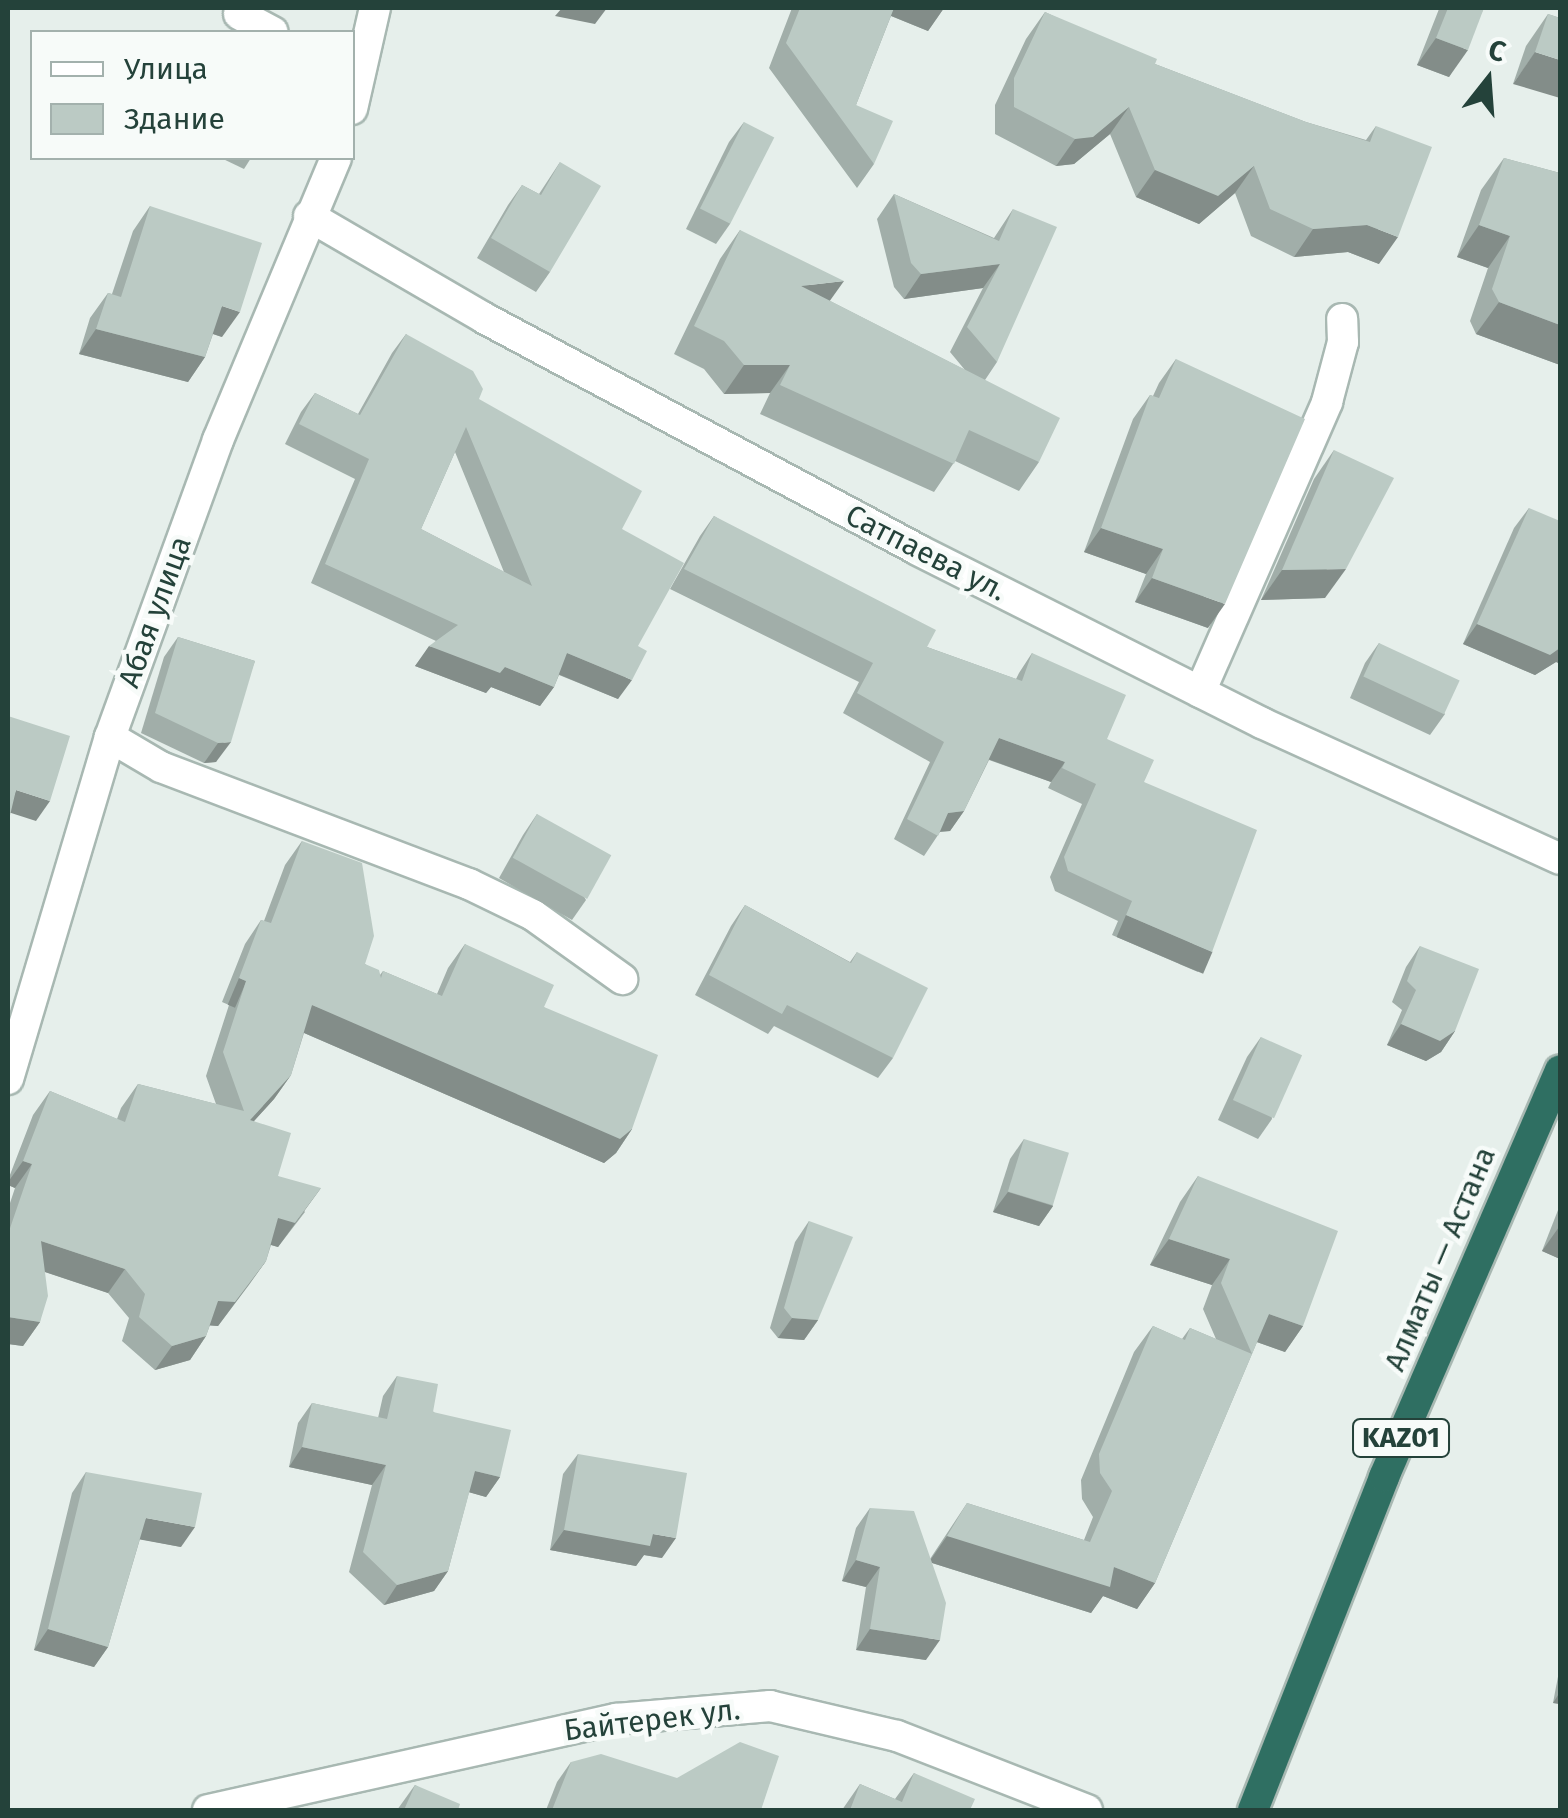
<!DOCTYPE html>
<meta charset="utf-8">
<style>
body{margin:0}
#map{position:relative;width:1568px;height:1818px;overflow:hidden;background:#e6efeb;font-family:"Fira Sans",sans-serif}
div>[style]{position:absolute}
.roads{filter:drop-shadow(2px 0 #a8b8b2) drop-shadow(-2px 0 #a8b8b2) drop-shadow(0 2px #a8b8b2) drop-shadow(0 -2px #a8b8b2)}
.street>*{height:30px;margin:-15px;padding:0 15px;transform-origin:15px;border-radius:15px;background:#fff}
.highway>*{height:30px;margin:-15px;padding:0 15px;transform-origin:15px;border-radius:15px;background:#2f6f62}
.wall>*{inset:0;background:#a1aea9}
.shaded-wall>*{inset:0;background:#838d89;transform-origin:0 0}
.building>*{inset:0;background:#bbcac4;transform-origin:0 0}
span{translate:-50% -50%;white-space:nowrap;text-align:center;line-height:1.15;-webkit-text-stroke:9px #f7fbf9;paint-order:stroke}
.shield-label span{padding:2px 8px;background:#f7fbf9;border:2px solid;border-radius:8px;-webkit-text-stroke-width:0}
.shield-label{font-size:28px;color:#24423a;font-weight:700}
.street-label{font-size:30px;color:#24423a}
.frame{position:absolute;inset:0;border:10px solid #24423a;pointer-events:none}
.legend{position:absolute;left:30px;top:30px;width:325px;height:130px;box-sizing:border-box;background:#f7fbf9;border:2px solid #a3b1ad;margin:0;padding:12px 18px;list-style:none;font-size:30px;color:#24423a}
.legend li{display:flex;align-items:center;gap:20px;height:50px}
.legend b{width:50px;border:2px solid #a3b1ad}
.north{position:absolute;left:1438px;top:30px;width:100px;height:100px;-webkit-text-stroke:8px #f7fbf9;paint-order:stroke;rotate:17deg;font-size:28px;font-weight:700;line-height:40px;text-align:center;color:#24423a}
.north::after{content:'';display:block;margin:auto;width:35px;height:45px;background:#24423a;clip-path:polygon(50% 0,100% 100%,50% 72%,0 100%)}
</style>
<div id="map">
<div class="roads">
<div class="street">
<i style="left:239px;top:14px;width:38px;rotate:28deg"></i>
<i style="left:352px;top:109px;width:104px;rotate:-77.2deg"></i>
<i style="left:309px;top:216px;width:203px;rotate:30.2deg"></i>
<i style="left:484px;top:318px;width:492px;rotate:28.1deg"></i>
<i style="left:918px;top:550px;width:385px;rotate:26.7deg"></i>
<i style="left:1262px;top:723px;width:328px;rotate:24.5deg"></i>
<i style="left:1200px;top:692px;width:317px;rotate:-66.3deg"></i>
<i style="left:1327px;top:402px;width:62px;rotate:-75.1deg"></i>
<i style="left:1343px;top:342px;width:23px;rotate:-92deg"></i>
<i style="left:110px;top:737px;width:59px;rotate:30.5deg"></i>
<i style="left:161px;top:767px;width:329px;rotate:20.8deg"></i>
<i style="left:469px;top:884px;width:71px;rotate:25.8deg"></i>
<i style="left:533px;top:915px;width:110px;rotate:35.7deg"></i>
<i style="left:8px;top:1079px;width:357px;rotate:-73.4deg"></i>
<i style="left:110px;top:737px;width:316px;rotate:-70deg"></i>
<i style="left:218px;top:440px;width:306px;rotate:-67.3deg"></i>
<i style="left:208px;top:1810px;width:418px;rotate:-12.6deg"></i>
<i style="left:616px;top:1719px;width:155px;rotate:-4.8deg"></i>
<i style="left:770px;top:1706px;width:130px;rotate:13.3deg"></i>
<i style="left:897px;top:1736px;width:204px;rotate:21.3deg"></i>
</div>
<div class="highway">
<i style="left:1253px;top:1810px;width:358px;rotate:-68.5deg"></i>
<i style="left:1384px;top:1477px;width:443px;rotate:-66.6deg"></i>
</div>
</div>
<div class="wall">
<i style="clip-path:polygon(792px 8px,944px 8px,928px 31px,891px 16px,856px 105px,874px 164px,857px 188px,769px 68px)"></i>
<i style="clip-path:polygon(1437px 8px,1484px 8px,1449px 77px,1417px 65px,1439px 9px)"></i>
<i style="clip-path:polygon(1045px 12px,1155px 64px,1306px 122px,1366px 140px,1376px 126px,1379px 264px,1348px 252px,1294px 257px,1251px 236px,1235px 193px,1199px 224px,1136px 197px,1110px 134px,1074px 164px,1056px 166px,995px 134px,995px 105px,1026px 39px)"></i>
<i style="clip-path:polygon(1548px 14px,1560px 18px,1513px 84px,1526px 46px)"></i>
<i style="clip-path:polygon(744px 122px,730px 224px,716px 244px,686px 229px,729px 142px)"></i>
<i style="clip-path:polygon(221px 158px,251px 158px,244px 169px)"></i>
<i style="clip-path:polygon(1504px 158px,1560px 173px,1560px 365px,1476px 334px,1470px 321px,1488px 268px,1457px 257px,1481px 190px)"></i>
<i style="clip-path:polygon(560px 162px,550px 272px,536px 292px,477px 258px,508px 205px,522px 185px,539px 194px)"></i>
<i style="clip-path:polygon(894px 194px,994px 238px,1013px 209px,997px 362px,985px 380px,1039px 462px,1019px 491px,955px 461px,934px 492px,760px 414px,770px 393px,724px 394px,704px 369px,674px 354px,720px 259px,740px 230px,830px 301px,965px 370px,950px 352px,983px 288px,904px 299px,894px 287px,877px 219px)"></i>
<i style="clip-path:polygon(150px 206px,222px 337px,213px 334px,205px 357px,188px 382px,79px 354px,90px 318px,108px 293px,112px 294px,133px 231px)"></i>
<i style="clip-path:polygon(evenodd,406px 334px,622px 529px,638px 646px,618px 699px,559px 675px,554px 687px,540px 706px,491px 687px,486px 693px,415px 666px,436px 641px,311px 583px,355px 479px,285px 444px,301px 412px,315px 393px,358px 414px,392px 353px,406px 334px,455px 452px,504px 572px,421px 529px,455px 452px)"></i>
<i style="clip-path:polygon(1176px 359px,1208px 628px,1135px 602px,1146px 574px,1084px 552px,1133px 419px,1150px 395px,1153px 396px,1159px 383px)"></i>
<i style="clip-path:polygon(1334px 450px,1325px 598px,1261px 600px,1314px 479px)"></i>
<i style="clip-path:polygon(1529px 508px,1556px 662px,1535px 675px,1463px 644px,1514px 528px)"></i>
<i style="clip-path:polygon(714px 516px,927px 647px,1016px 679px,1019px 673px,1032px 653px,1144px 782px,1198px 972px,1112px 935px,1118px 921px,1055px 891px,1050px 877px,1082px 804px,1048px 788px,1051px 782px,989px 760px,964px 811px,950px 831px,940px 832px,924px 856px,894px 839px,930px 762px,843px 713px,859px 682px,670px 589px,700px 536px)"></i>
<i style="clip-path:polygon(178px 637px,255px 661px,216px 762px,204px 763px,141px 733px,164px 657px)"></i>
<i style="clip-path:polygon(1379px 643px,1445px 714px,1430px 735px,1350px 698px,1365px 663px)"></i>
<i style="clip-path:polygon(537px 814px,586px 900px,572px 920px,499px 878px,523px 835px)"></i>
<i style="clip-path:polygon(302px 841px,365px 964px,380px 975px,383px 971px,437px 994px,448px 968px,465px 944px,544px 1007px,632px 1129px,616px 1153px,604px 1163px,304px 1033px,291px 1075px,274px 1099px,254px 1121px,278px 1176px,305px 1212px,278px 1247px,271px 1245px,266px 1261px,249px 1285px,218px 1326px,210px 1325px,206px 1336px,190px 1360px,155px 1370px,122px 1341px,129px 1318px,108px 1293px,45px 1272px,40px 1322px,23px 1346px,8px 1344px,8px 1209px,15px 1188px,8px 1185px,8px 1180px,33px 1115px,50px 1091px,117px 1119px,121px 1108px,138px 1084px,216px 1104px,206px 1076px,229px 1005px,222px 1002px,245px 944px,261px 920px,264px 921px,285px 865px)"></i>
<i style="clip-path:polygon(745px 905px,850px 962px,857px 952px,893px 1058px,878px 1078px,774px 1026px,768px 1034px,695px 995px,731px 926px)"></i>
<i style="clip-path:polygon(1420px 946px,1455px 1031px,1441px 1052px,1426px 1061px,1387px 1045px,1402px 1010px,1392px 1002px,1406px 967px)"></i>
<i style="clip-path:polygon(1261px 1037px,1272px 1119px,1258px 1139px,1218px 1120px,1247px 1057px)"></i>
<i style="clip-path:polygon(1024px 1139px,1053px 1206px,1039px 1226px,993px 1212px,1010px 1159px)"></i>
<i style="clip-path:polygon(1198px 1176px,1303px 1326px,1285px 1352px,1257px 1342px,1155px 1583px,1137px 1609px,1103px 1596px,1091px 1613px,932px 1563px,926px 1660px,856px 1650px,866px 1587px,842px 1581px,856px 1528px,870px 1508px,930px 1559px,967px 1503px,1084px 1540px,1093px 1517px,1082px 1499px,1081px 1480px,1134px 1352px,1153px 1326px,1182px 1339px,1190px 1328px,1216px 1339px,1203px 1309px,1212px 1285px,1150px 1265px,1180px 1202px)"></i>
<i style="clip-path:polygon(1560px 1205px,1560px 1259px,1542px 1251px)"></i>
<i style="clip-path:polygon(809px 1221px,818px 1320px,804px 1340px,778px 1338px,770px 1328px,795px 1242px)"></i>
<i style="clip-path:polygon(397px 1376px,500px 1477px,486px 1497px,469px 1492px,448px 1571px,434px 1591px,384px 1605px,349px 1572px,372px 1485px,289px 1467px,298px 1423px,312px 1403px,378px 1418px,383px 1396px)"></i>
<i style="clip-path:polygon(578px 1454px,662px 1558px,644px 1555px,636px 1566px,550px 1550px,563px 1474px)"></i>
<i style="clip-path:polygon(86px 1472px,181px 1547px,140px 1539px,108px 1647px,94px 1667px,34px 1650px,72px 1493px)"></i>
<i style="clip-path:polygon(1560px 1666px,1560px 1704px,1553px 1703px)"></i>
<i style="clip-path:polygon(571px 1762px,761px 1810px,546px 1810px,557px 1782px)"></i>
<i style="clip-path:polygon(914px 1773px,970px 1810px,842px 1810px,860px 1784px,895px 1799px)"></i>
<i style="clip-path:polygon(415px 1785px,458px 1810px,397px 1810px)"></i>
</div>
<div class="shaded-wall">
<i style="clip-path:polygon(562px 8px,607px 8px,595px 24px,555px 16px)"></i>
<i style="clip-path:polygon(888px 8px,944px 8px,928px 31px,884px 13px)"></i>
<i style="clip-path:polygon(1436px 38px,1468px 50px,1449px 77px,1417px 65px)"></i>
<i style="clip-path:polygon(1535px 52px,1560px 60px,1560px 98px,1513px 84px)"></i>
<i style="clip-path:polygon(1129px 107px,1110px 134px,1074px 164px,1056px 166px,1075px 139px)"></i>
<i style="clip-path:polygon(1254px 166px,1235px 193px,1199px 224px,1136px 197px,1155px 170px)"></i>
<i style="clip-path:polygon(1367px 225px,1398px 237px,1379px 264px,1348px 252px,1294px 257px,1313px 229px)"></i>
<i style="clip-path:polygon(1479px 225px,1510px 236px,1488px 268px,1457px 257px)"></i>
<i style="clip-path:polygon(1000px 264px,983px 288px,904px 299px,921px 274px)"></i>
<i style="clip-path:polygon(844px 281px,824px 309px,801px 286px)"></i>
<i style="clip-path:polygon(1499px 302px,1560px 325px,1560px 365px,1476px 334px)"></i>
<i style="clip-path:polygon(222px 306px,240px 312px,222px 337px,204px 331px)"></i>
<i style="clip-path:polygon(96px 329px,205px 357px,188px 382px,79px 354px)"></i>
<i style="clip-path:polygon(744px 365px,790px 365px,770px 393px,724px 394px)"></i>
<i style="clip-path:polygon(1101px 528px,1163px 549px,1146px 574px,1084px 552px)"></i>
<i style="clip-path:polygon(1346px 569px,1325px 598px,1261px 600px,1282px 570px)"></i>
<i style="clip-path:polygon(1152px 578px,1225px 604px,1208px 628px,1135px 602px)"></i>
<i style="clip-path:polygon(1477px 624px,1560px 648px,1560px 664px,1556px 662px,1535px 675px,1463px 644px)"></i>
<i style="clip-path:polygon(429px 646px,505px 667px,554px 687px,540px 706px,491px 687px,486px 693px,415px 666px)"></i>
<i style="clip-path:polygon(567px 653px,632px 680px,618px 699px,553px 672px)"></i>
<i style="clip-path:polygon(999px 738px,1065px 762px,1051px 782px,985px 758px)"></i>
<i style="clip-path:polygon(231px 742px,216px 762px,204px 763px,218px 743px)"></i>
<i style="clip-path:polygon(16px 790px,50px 801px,36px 821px,8px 812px)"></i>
<i style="clip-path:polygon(964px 811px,950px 831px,935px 832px,948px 813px)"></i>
<i style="left:1126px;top:915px;width:94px;height:24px;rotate:23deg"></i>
<i style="left:239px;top:978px;width:8px;height:29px;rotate:23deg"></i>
<i style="clip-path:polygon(312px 1005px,632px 1129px,616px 1153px,604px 1163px,295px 1029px)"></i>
<i style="clip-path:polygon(1401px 1024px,1455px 1031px,1441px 1052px,1426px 1061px,1387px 1045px)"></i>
<i style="clip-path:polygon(291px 1075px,274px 1099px,233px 1144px,250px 1120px)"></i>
<i style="clip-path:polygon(23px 1161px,32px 1164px,15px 1188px,8px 1185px,8px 1182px)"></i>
<i style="clip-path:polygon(321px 1188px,278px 1247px,261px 1242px,278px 1218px)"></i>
<i style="clip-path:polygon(1008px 1192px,1053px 1206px,1039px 1226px,993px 1212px)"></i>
<i style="clip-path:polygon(1559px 1227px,1560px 1227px,1560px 1259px,1542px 1251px)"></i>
<i style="clip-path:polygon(1169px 1239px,1230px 1259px,1212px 1285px,1150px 1265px)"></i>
<i style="clip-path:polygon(41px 1241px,125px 1269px,108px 1293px,24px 1265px)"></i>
<i style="clip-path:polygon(266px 1261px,218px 1326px,201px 1325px,218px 1301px)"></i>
<i style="clip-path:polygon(1269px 1314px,1303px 1326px,1285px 1352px,1251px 1340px)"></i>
<i style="clip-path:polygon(8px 1317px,40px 1322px,23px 1346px,8px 1344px)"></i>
<i style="clip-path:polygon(792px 1318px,818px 1320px,804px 1340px,778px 1338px)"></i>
<i style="clip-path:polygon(206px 1336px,190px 1360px,155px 1370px,172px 1346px)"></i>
<i style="clip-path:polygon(302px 1447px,386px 1465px,372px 1485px,289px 1467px)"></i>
<i style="clip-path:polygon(475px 1471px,500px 1477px,486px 1497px,461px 1490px)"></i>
<i style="clip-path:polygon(146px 1518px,195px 1527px,181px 1547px,132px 1538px)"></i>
<i style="clip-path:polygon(564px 1530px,653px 1534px,676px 1538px,662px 1558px,644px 1555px,636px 1566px,550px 1550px)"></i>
<i style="clip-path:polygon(947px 1536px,1114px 1567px,1155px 1583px,1137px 1609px,1103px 1596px,1091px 1613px,929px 1562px)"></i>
<i style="clip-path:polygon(856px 1560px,880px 1567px,866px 1587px,842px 1581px)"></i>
<i style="clip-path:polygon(448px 1571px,434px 1591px,384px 1605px,397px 1585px)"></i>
<i style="clip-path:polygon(48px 1629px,108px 1647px,94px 1667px,34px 1650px)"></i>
<i style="clip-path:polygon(870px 1629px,940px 1640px,926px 1660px,856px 1650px)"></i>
<i style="clip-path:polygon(1560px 1692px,1560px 1704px,1553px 1703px)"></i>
</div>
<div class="building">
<i style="clip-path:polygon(800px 8px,894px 8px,856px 105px,893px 121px,874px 164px,786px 43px)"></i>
<i style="clip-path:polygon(1448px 8px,1484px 8px,1468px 50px,1436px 38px)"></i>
<i style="clip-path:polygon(1045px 12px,1157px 59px,1155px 64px,1306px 122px,1370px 142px,1376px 126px,1432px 147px,1398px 237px,1367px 225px,1313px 229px,1270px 209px,1254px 166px,1218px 196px,1155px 170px,1129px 107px,1093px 137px,1075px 139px,1014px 107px,1014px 78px)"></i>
<i style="clip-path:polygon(1548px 14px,1560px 18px,1560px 60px,1535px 52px)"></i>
<i style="left:744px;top:122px;width:34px;height:97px;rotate:27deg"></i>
<i style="clip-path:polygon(1504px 158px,1560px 173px,1560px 325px,1499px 302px,1492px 289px,1510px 236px,1479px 225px)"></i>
<i style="clip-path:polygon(560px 162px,601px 186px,550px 272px,491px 238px,522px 185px,541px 195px)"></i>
<i style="clip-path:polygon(894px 194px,999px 241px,1013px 209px,1057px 227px,997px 362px,967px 327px,1000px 264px,921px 274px,911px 263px)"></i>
<i style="clip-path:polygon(150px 206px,262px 243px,240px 312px,222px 306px,205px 357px,96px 329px,108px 293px,121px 297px)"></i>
<i style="clip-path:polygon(740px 230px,844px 281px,801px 286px,1060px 418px,1039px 462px,969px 430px,954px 464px,780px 385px,790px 365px,744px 365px,724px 341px,694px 326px)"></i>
<i style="clip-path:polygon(evenodd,406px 334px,473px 371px,483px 389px,479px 399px,642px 491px,622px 529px,684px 563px,638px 646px,647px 651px,632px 680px,567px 653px,554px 687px,505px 667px,500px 673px,429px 646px,458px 625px,325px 564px,369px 459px,299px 424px,315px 393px,360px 415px,406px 334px,466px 427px,532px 586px,421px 529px,466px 427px)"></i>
<i style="clip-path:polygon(1176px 359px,1305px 419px,1225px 604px,1152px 578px,1163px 549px,1101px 528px,1150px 395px,1159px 398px)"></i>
<i style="clip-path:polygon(1334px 450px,1394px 478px,1346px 569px,1282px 570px)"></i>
<i style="clip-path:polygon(1529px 508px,1560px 521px,1560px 648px,1550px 655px,1477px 624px)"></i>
<i style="clip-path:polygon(714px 516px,936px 630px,927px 647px,1022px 681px,1032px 653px,1126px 695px,1107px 739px,1154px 760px,1144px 782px,1257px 830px,1212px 952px,1126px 915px,1132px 901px,1068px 871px,1064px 857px,1096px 784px,1062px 768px,1065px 762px,999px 738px,964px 811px,948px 813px,938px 836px,907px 819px,944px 742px,857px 693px,873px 663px,684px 569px)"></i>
<i style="clip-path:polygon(178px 637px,255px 661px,231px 742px,218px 743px,155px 713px)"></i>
<i style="left:1379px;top:643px;width:89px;height:37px;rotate:25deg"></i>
<i style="clip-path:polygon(8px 716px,70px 736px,50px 801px,16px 790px,8px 824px)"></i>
<i style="left:537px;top:814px;width:85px;height:50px;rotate:29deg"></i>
<i style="clip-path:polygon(302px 841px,362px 863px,374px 936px,365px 964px,379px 970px,381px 978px,383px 971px,442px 996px,465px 944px,554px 985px,544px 1007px,658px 1055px,632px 1129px,620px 1139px,312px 1005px,291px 1075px,250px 1120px,291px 1133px,278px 1176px,321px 1188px,295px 1223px,278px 1218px,266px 1261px,235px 1302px,218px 1301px,206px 1336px,172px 1346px,139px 1317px,145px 1294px,125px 1269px,41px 1241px,48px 1296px,40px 1322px,8px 1317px,8px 1234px,32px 1164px,23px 1161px,50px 1091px,125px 1122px,138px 1084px,244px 1111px,223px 1052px,246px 981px,239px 978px,261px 920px,271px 923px)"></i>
<i style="clip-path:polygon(745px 905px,851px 963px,857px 952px,928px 988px,893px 1058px,787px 1005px,782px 1014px,709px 975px)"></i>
<i style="clip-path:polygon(1420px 946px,1479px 969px,1455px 1031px,1440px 1041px,1401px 1024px,1416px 990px,1407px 981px)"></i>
<i style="left:1261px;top:1037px;width:45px;height:69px;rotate:24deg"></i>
<i style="left:1024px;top:1139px;width:47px;height:55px;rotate:17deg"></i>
<i style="clip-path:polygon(1198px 1176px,1338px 1231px,1303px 1326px,1269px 1314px,1252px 1354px,1221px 1283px,1230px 1259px,1169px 1239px)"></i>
<i style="clip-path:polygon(809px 1221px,853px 1237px,818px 1320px,792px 1318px,784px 1308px)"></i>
<i style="clip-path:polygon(1153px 1326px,1185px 1340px,1190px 1328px,1252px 1354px,1155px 1583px,1114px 1567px,1110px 1587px,947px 1536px,967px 1503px,1090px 1542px,1112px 1491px,1100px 1473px,1099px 1454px)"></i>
<i style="clip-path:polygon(397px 1376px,438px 1384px,433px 1412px,511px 1430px,500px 1477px,475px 1471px,448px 1571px,397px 1585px,363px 1552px,386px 1465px,302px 1447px,312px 1403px,387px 1419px)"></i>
<i style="clip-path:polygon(578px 1454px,687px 1473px,676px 1538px,653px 1534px,650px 1546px,564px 1530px)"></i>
<i style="clip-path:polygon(86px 1472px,202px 1493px,195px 1527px,146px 1518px,108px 1647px,48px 1629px)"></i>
<i style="clip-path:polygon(870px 1508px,914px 1511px,946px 1603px,940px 1640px,870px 1629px,880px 1567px,856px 1560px)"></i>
<i style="clip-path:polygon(740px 1742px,779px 1756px,761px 1810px,552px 1810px,571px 1762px,601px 1754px,677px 1778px)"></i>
<i style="clip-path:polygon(914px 1773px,975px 1799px,970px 1810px,850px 1810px,860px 1784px,902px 1802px)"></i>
<i style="clip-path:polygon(415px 1785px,460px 1804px,458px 1810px,404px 1810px)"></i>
</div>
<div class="shield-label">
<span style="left:1401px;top:1438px">KАZ01</span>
</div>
<div class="street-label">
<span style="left:926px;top:553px;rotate:27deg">Сатпаева ул.</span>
<span style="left:155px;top:612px;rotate:-70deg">Абая улица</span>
<span style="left:1440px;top:1259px;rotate:-67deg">Алматы — Астана</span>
<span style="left:652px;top:1720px;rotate:-7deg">Байтерек ул.</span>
</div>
<div class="frame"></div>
<ul class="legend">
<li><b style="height:12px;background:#fff"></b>Улица</li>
<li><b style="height:28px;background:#bbcac4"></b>Здание</li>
</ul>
<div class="north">С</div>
</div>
